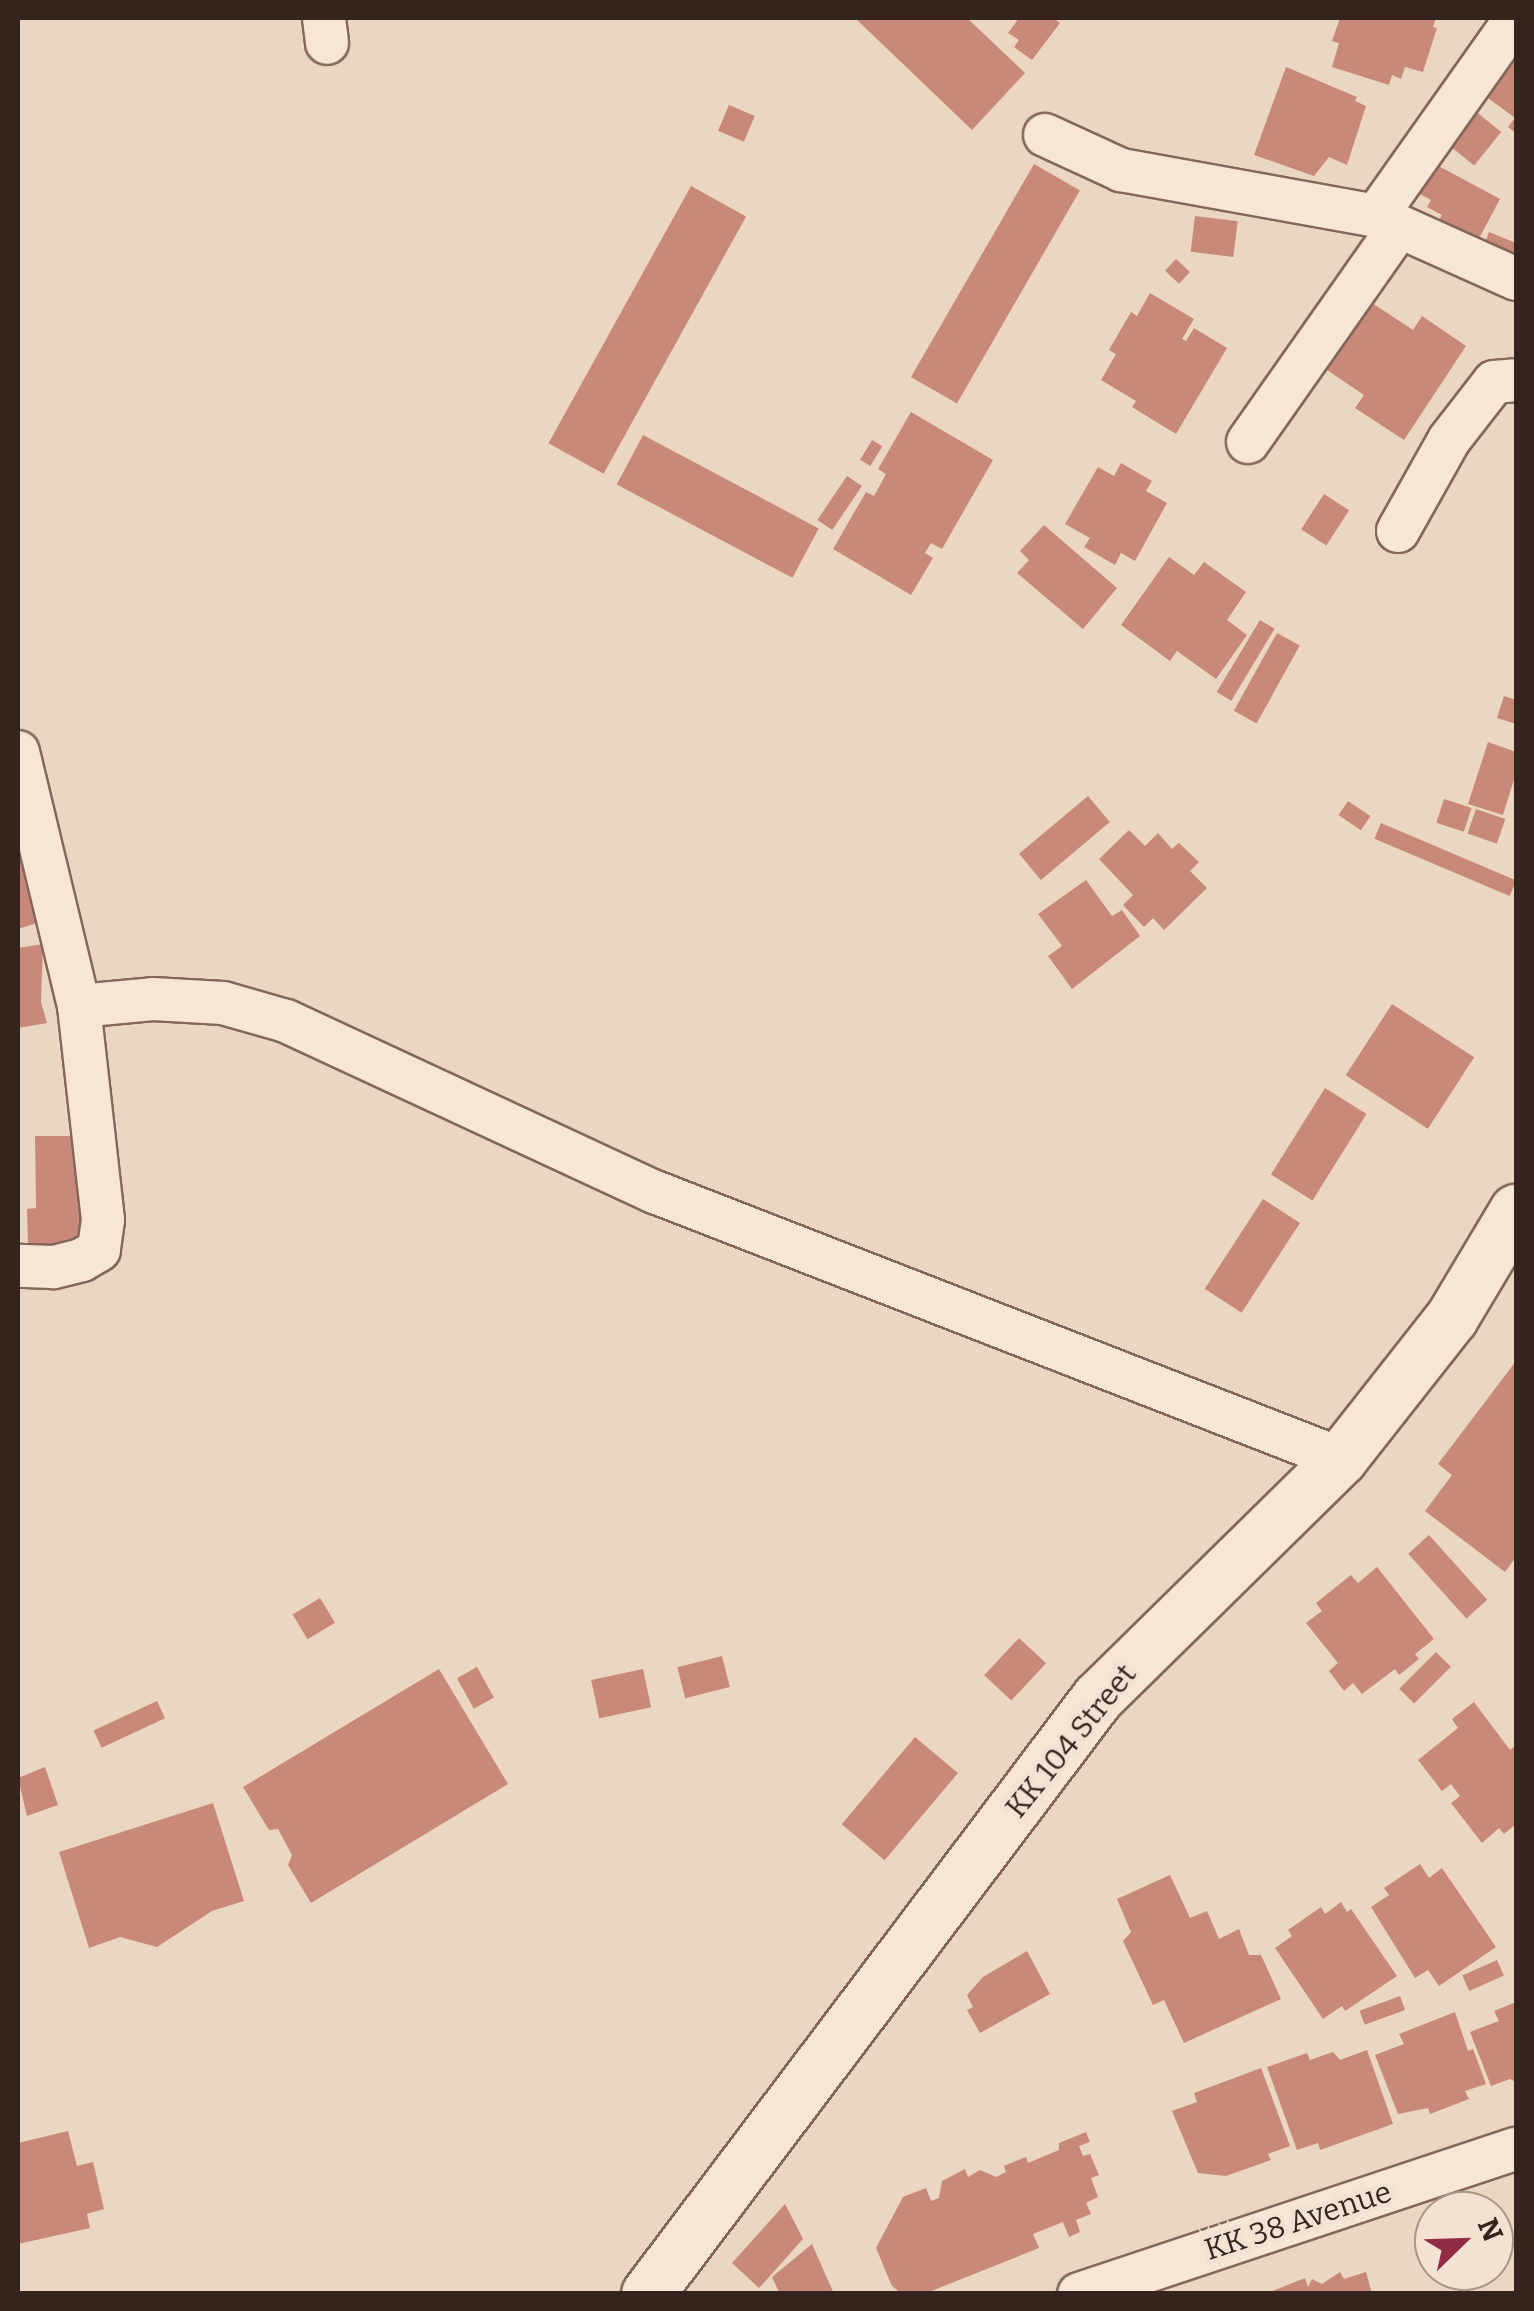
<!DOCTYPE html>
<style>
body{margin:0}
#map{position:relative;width:1534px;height:2311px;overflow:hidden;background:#ebd6c2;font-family:Bitter,serif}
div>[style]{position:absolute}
.building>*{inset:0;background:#c8897a;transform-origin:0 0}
.roads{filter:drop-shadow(2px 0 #84675a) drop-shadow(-2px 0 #84675a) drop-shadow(0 2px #84675a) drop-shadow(0 -2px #84675a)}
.minor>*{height:42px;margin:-21px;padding:0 21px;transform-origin:21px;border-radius:21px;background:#f7e5d5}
.tertiary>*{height:52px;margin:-26px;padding:0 26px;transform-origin:26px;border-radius:26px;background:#f7e5d5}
span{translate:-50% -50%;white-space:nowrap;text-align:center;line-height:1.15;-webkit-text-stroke:8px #f3e2d1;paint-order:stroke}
.street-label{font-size:30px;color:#35241e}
.frame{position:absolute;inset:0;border:20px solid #35241e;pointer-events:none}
.north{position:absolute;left:1414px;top:2191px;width:100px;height:100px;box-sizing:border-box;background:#f3e2d1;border:2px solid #a79689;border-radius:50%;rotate:67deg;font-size:28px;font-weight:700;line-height:40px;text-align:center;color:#35241e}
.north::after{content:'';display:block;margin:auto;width:35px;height:45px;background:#902d44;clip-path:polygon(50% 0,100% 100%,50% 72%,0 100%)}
</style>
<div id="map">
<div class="building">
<i style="clip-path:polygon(855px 18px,967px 18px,1025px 73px,972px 130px)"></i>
<i style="clip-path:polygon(1019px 18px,1053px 18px,1060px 23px,1032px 60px,1014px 47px,1019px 40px,1008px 33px)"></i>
<i style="clip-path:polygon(1340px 18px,1436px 18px,1433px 27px,1437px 28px,1423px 72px,1405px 67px,1401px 79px,1392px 75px,1389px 85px,1332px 67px,1339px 43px,1332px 41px)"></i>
<i style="clip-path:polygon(1513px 55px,1516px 58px,1516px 133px,1508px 127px,1515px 118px,1484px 95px)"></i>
<i style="clip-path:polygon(1286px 67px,1357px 97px,1355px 101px,1366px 106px,1347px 165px,1329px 157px,1314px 176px,1254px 155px)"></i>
<i style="left:729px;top:105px;width:28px;height:28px;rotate:23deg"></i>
<i style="left:1474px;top:110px;width:35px;height:43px;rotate:39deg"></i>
<i style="clip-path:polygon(1433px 163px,1500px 199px,1475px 246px,1436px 225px,1442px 215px,1427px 207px,1431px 200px,1418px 193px)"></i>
<i style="left:1034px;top:164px;width:53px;height:246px;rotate:30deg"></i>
<i style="left:691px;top:186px;width:63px;height:294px;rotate:29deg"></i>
<i style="left:1195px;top:216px;width:43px;height:36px;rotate:7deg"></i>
<i style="clip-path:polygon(1489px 232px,1516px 243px,1516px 264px,1482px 251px)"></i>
<i style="left:1176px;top:259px;width:19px;height:16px;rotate:43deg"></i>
<i style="clip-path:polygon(1150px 293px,1194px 319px,1182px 339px,1186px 341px,1194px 328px,1227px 348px,1176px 434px,1132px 407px,1136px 401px,1101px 380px,1116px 354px,1109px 350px,1131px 312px,1137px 316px)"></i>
<i style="clip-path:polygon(1372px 303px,1413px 330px,1422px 316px,1466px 346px,1404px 440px,1355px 408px,1364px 395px,1327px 370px)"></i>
<i style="clip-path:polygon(911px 412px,993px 460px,942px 549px,931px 543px,925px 553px,933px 558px,911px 595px,833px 549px,866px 492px,874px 496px,886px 474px,878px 469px)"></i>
<i style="left:643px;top:435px;width:199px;height:56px;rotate:28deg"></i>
<i style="left:872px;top:440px;width:12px;height:23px;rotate:31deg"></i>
<i style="clip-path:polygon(1121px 463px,1152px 481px,1146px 491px,1167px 503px,1135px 561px,1121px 553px,1115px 565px,1084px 547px,1090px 538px,1065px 524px,1098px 467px,1114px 476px)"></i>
<i style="left:847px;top:476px;width:18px;height:53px;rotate:34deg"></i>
<i style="left:1324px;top:494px;width:30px;height:42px;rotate:33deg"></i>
<i style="clip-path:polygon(1044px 525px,1117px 588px,1083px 629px,1017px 573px,1029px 560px,1020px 551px)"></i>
<i style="clip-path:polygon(1169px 557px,1194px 575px,1204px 562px,1246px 592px,1227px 620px,1247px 635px,1216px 679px,1177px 651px,1170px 661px,1121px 625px)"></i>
<i style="left:1260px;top:620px;width:17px;height:84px;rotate:31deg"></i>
<i style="left:1277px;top:633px;width:26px;height:89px;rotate:29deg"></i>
<i style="clip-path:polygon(1504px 696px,1516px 700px,1516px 724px,1497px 718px)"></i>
<i style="clip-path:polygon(1488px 742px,1516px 752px,1516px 773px,1503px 815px,1468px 804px)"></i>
<i style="left:1088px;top:796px;width:34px;height:90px;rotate:50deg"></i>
<i style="left:1444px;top:799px;width:29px;height:25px;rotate:18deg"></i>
<i style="left:1348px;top:801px;width:27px;height:17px;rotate:34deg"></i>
<i style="left:1476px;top:809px;width:31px;height:26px;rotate:19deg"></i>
<i style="left:1381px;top:823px;width:147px;height:17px;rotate:23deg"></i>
<i style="clip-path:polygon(1129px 830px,1145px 846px,1158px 833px,1172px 849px,1179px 843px,1199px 862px,1190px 871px,1207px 888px,1164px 930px,1153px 918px,1144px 927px,1123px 905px,1133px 895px,1099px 859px)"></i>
<i style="clip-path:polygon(23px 844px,46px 920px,18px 929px,18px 846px)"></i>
<i style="clip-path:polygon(1086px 880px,1112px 916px,1122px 910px,1140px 936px,1072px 989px,1048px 956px,1062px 946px,1038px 914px)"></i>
<i style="clip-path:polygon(43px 944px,41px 1002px,47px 1023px,18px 1028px,18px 948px)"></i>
<i style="left:1392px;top:1004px;width:98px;height:85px;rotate:33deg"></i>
<i style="left:1325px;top:1088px;width:49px;height:102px;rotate:32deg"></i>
<i style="clip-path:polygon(35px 1136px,78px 1136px,111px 1245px,28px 1246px,27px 1209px,36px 1208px)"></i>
<i style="left:1263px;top:1199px;width:44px;height:107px;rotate:33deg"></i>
<i style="clip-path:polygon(1516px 1361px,1516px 1557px,1505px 1572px,1425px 1511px,1452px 1475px,1438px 1464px)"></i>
<i style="left:1429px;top:1535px;width:87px;height:28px;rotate:48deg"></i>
<i style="clip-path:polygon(1377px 1567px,1434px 1639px,1415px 1654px,1419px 1659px,1399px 1675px,1395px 1669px,1362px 1694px,1353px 1683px,1344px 1691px,1329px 1671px,1338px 1663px,1306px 1623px,1322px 1611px,1316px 1603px,1351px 1575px,1358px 1583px)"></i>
<i style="left:320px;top:1598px;width:29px;height:32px;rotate:59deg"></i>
<i style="left:1019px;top:1638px;width:37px;height:51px;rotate:43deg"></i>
<i style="left:1436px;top:1652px;width:21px;height:52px;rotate:45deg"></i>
<i style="left:722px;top:1656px;width:32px;height:46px;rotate:76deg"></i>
<i style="left:477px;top:1667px;width:35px;height:23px;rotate:61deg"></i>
<i style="clip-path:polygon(439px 1669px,508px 1784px,311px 1903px,288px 1865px,292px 1855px,278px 1829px,269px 1830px,243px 1787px)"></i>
<i style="left:643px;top:1669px;width:39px;height:53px;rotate:78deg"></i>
<i style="left:157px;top:1701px;width:19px;height:70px;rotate:65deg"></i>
<i style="clip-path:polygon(1474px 1702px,1510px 1750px,1516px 1745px,1516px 1824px,1504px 1834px,1499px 1828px,1482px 1843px,1451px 1803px,1460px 1796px,1451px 1784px,1442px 1791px,1418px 1760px,1458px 1728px,1452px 1719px)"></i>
<i style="left:915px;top:1737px;width:56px;height:114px;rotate:40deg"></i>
<i style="clip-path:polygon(45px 1767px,58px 1805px,27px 1816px,18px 1778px)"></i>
<i style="clip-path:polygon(213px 1803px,244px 1901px,212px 1911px,157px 1947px,120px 1937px,89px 1948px,59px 1852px)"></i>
<i style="clip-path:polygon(1420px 1864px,1429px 1878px,1442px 1868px,1496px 1947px,1439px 1986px,1428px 1970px,1415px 1978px,1371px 1907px,1389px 1895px,1384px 1888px)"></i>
<i style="clip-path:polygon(1170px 1875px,1190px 1918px,1207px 1911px,1219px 1939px,1239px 1929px,1249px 1955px,1261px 1955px,1281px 1999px,1184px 2043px,1164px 2000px,1153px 2005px,1123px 1941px,1131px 1932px,1117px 1899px)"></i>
<i style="clip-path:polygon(1341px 1902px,1347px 1912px,1351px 1909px,1397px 1976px,1345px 2011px,1342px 2006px,1323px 2019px,1275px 1948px,1292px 1936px,1288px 1930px,1321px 1907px,1325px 1914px)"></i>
<i style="clip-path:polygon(1027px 1951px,1050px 1994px,980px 2033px,967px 2010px,973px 2007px,967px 1995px,983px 1977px)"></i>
<i style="left:1497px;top:1960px;width:17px;height:38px;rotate:66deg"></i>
<i style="left:1400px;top:1996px;width:15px;height:43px;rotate:70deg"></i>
<i style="clip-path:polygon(1516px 2002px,1516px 2082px,1510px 2079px,1491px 2086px,1470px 2032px,1499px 2021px,1494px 2011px)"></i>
<i style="clip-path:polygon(1455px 2012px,1468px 2051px,1473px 2049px,1486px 2084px,1465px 2091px,1469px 2099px,1430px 2114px,1428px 2108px,1398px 2114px,1375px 2055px,1404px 2044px,1399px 2034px)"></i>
<i style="clip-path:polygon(1367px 2050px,1393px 2124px,1320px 2150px,1318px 2143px,1297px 2150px,1267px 2067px,1307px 2053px,1310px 2060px,1333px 2052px,1340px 2060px)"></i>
<i style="clip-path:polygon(1261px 2068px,1290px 2146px,1268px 2154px,1271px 2160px,1226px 2176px,1198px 2173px,1172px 2111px,1197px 2102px,1194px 2093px)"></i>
<i style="clip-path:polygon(68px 2131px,77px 2166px,93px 2162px,104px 2209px,87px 2214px,90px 2228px,18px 2244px,18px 2143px)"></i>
<i style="clip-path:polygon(1086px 2132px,1090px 2142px,1079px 2146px,1083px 2156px,1090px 2154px,1099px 2175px,1091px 2178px,1098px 2197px,1086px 2203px,1091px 2214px,1076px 2220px,1080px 2232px,1069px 2237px,1063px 2222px,1033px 2234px,1039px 2248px,924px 2294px,902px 2294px,892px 2286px,876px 2248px,903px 2197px,926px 2188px,931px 2201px,939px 2198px,942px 2181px,965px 2169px,968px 2177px,980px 2170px,996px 2177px,1006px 2172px,1004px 2166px,1026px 2157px,1028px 2163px,1059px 2150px,1059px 2143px)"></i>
<i style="clip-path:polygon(785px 2204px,803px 2239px,759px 2288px,732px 2263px)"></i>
<i style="clip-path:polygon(812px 2244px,834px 2294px,780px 2294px,772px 2277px)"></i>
<i style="clip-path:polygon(1340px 2272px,1344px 2279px,1366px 2272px,1372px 2294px,1265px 2294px,1305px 2278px,1308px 2287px,1312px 2279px,1322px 2284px)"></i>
</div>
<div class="roads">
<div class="minor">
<i style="left:324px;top:18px;width:25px;rotate:83deg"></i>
<i style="left:1045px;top:135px;width:84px;rotate:24.7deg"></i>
<i style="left:1121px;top:170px;width:259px;rotate:10.2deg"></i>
<i style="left:1376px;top:216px;width:154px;rotate:24.2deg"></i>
<i style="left:1376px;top:216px;width:242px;rotate:-54.7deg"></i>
<i style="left:1248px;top:442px;width:263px;rotate:-54.9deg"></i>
<i style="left:1398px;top:531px;width:104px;rotate:-60.7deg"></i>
<i style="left:1449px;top:440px;width:73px;rotate:-52.2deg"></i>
<i style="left:1494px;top:382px;width:22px;rotate:-5deg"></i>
<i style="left:18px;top:752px;width:261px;rotate:76.5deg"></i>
<i style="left:79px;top:1006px;width:215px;rotate:83.6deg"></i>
<i style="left:103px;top:1220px;width:30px;rotate:98deg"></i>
<i style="left:99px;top:1250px;width:20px;rotate:150deg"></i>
<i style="left:82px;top:1260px;width:30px;rotate:166deg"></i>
<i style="left:53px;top:1267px;width:35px;rotate:-178deg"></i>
<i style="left:79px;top:1006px;width:74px;rotate:-5.4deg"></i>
<i style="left:153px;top:999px;width:70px;rotate:3.3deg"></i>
<i style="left:223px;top:1003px;width:66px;rotate:15.9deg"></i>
<i style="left:286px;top:1021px;width:407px;rotate:24.9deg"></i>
<i style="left:655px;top:1192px;width:736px;rotate:21.27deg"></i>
<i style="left:1079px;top:2294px;width:460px;rotate:-18.4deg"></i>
</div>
<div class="tertiary">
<i style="left:648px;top:2294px;width:747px;rotate:-52.95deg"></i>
<i style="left:1098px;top:1698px;width:341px;rotate:-44.5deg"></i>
<i style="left:1341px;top:1459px;width:179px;rotate:-51.8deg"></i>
<i style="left:1452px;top:1318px;width:125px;rotate:-59.1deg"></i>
</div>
</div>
<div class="street-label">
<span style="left:1071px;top:1741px;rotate:-51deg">KK 104 Street</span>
<span style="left:1298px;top:2221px;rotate:-18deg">KK 38 Avenue</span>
</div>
<div class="frame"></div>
<div class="north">N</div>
</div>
